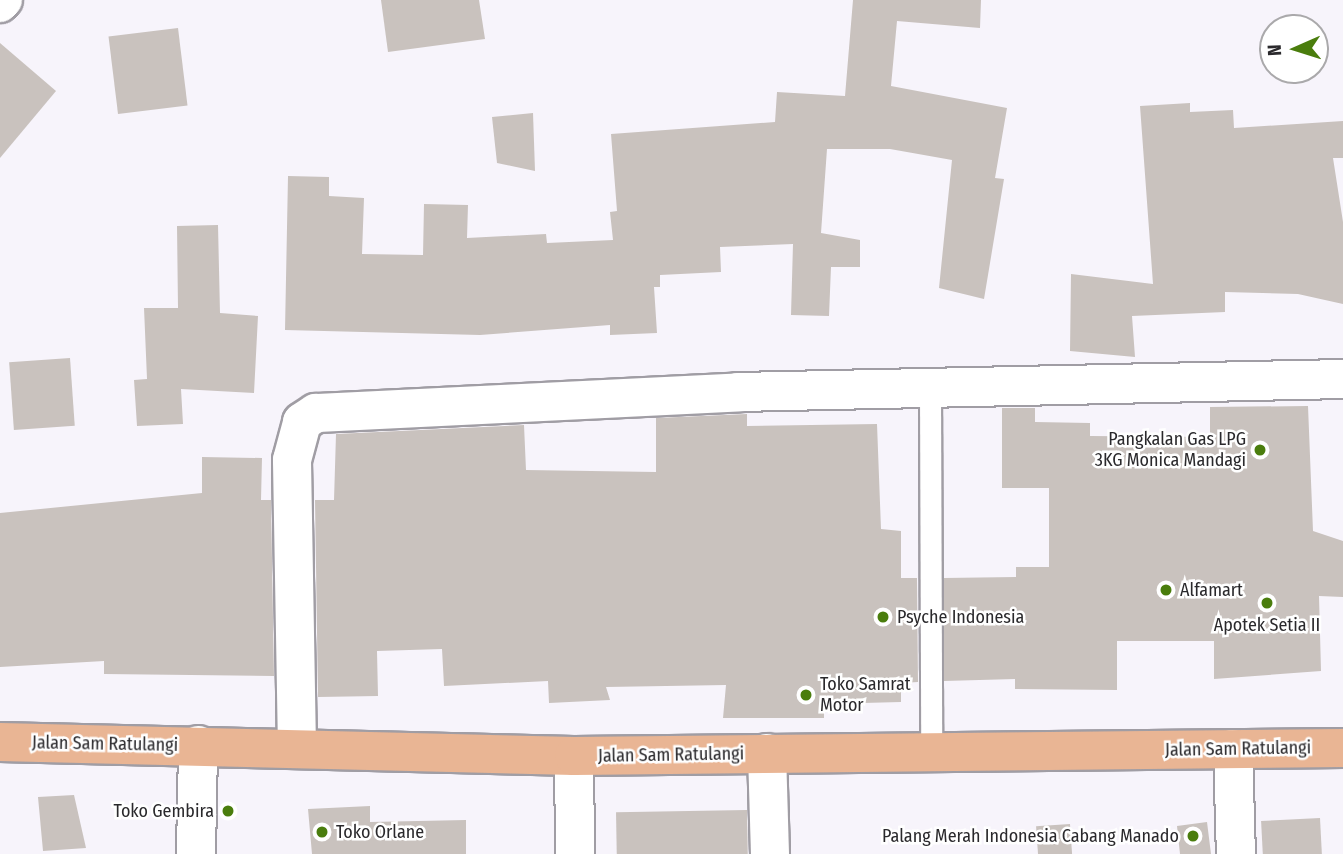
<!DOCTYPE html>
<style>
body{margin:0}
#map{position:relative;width:1343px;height:854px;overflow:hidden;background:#f7f4fb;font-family:"Fira Sans Condensed",sans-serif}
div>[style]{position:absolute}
.building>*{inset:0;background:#c9c2be;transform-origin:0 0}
.roads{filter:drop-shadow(2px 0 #a09da4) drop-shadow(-2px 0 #a09da4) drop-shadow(0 2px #a09da4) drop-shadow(0 -2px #a09da4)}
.lane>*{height:21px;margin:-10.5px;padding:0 10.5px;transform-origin:10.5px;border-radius:10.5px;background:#fff}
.street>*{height:38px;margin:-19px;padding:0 19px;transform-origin:19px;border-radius:19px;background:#fff}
.primary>*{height:38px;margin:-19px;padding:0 19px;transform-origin:19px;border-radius:19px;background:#e9b594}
.dots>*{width:19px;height:19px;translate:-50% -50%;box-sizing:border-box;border:4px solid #fff;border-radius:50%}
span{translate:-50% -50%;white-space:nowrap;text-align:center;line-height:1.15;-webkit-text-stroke:5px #fff;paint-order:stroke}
.poi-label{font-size:18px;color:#2a292c}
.right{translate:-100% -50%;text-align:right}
.left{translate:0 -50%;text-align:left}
.street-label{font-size:18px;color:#2a292c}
.north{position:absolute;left:1259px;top:14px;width:70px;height:70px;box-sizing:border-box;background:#fff;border:2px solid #aaa9ab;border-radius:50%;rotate:267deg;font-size:19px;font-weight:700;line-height:28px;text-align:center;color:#2a292c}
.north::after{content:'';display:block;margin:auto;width:24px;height:32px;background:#4a7d0d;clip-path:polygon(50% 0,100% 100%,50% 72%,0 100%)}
</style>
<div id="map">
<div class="building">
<i style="clip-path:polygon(381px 0,479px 0,485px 39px,388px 52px)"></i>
<i style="clip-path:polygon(853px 0,981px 0,980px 28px,897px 21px,891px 86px,1007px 108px,995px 178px,1004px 179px,984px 299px,939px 288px,952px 160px,890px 149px,827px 149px,821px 233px,860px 240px,860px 267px,831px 267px,829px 316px,791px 315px,793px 244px,720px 247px,721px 272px,660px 275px,660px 287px,654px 287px,657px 333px,610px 335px,610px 325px,480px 335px,285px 330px,288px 176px,329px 177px,329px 196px,364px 198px,362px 254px,423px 255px,424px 204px,468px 205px,467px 238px,546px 234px,547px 243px,613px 240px,610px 212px,617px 211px,611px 134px,775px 122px,777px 92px,845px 96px)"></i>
<i style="left:178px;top:28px;width:78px;height:70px;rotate:83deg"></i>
<i style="clip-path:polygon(0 43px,56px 91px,0 158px)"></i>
<i style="clip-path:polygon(1190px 103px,1190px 112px,1233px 110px,1234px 128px,1343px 121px,1343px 158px,1333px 158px,1343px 222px,1343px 304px,1298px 294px,1225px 292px,1225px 312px,1132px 316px,1135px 357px,1070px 351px,1071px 274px,1153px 284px,1140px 106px)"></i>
<i style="clip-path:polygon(533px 113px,535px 171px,497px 163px,492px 117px)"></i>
<i style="clip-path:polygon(218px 225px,220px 313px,258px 316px,254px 393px,181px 389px,183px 424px,137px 426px,134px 380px,147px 379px,144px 308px,178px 308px,177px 226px)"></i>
<i style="left:70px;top:358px;width:68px;height:61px;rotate:86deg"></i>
<i style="clip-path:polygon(1308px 406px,1313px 531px,1343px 541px,1343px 597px,1319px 596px,1321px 671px,1214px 679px,1214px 641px,1117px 641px,1117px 690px,1015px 689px,1015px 679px,944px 681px,944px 578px,1016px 577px,1016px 567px,1049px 567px,1049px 488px,1002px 488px,1002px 408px,1035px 408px,1035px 422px,1090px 423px,1090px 436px,1210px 437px,1210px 407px)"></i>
<i style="clip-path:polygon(747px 414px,747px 426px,877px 424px,881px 529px,901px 531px,901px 578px,917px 578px,918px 682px,901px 683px,901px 702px,824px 704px,824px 718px,723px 718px,726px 685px,606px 687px,610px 700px,549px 703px,548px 681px,444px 686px,442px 649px,377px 651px,378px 696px,318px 697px,315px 500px,334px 500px,336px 434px,524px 425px,526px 470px,656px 472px,656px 418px)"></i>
<i style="clip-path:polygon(202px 457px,262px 458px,261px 500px,271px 500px,274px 676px,104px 674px,104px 661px,0 667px,0 513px,202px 493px)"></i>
<i style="clip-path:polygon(74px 795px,86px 848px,43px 851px,38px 797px)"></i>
<i style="clip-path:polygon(370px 806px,370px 822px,466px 820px,466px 854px,312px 854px,308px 809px)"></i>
<i style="left:747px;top:810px;width:44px;height:131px;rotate:89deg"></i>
<i style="left:1320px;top:818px;width:36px;height:59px;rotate:87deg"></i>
<i style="clip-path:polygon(1207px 822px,1211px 854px,1180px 854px,1177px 826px)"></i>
<i style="left:1070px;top:824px;width:30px;height:34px;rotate:86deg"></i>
</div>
<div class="roads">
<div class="lane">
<i style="left:930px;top:388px;width:363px;rotate:89.8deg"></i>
</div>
<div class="street">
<i style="left:0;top:3px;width:4px;rotate:-45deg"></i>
<i style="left:297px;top:748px;width:288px;rotate:-91deg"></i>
<i style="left:292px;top:460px;width:39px;rotate:-75deg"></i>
<i style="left:302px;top:422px;width:17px;rotate:-33deg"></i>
<i style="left:316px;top:413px;width:423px;rotate:-2.8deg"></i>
<i style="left:738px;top:392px;width:605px;rotate:-1.23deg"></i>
<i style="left:1233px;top:749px;width:105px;rotate:88.4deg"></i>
<i style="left:767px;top:753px;width:101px;rotate:88.3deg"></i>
<i style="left:574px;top:756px;width:98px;rotate:89.4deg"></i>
<i style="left:196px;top:854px;width:109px;rotate:-88.9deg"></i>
</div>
<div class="primary">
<i style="left:0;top:742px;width:574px;rotate:1.4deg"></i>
<i style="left:574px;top:756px;width:769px;rotate:-0.6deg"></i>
</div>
</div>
<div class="dots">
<i style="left:1260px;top:450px;background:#4a7d0d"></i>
<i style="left:1166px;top:590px;background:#4a7d0d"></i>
<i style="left:1267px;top:603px;background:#4a7d0d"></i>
<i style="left:883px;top:617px;background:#4a7d0d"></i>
<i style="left:806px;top:695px;background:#4a7d0d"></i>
<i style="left:228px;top:811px;background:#4a7d0d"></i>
<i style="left:322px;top:832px;background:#4a7d0d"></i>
<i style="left:1193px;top:836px;background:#4a7d0d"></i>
</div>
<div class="poi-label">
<span class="right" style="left:1246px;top:450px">Pangkalan Gas LPG<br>3KG Monica Mandagi</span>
<span class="left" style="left:1180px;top:590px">Alfamart</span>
<span class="left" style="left:897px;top:617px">Psyche Indonesia</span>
<span style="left:1267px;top:625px">Apotek Setia II</span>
<span class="left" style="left:820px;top:695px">Toko Samrat<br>Motor</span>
<span class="right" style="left:214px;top:811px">Toko Gembira</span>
<span class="left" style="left:336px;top:832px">Toko Orlane</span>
<span class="right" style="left:1179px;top:836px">Palang Merah Indonesia Cabang Manado</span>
</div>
<div class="street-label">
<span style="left:105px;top:744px;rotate:1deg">Jalan Sam Ratulangi</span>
<span style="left:1238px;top:749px;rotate:-1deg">Jalan Sam Ratulangi</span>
<span style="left:671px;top:755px;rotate:-1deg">Jalan Sam Ratulangi</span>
</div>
<div class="north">N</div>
</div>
